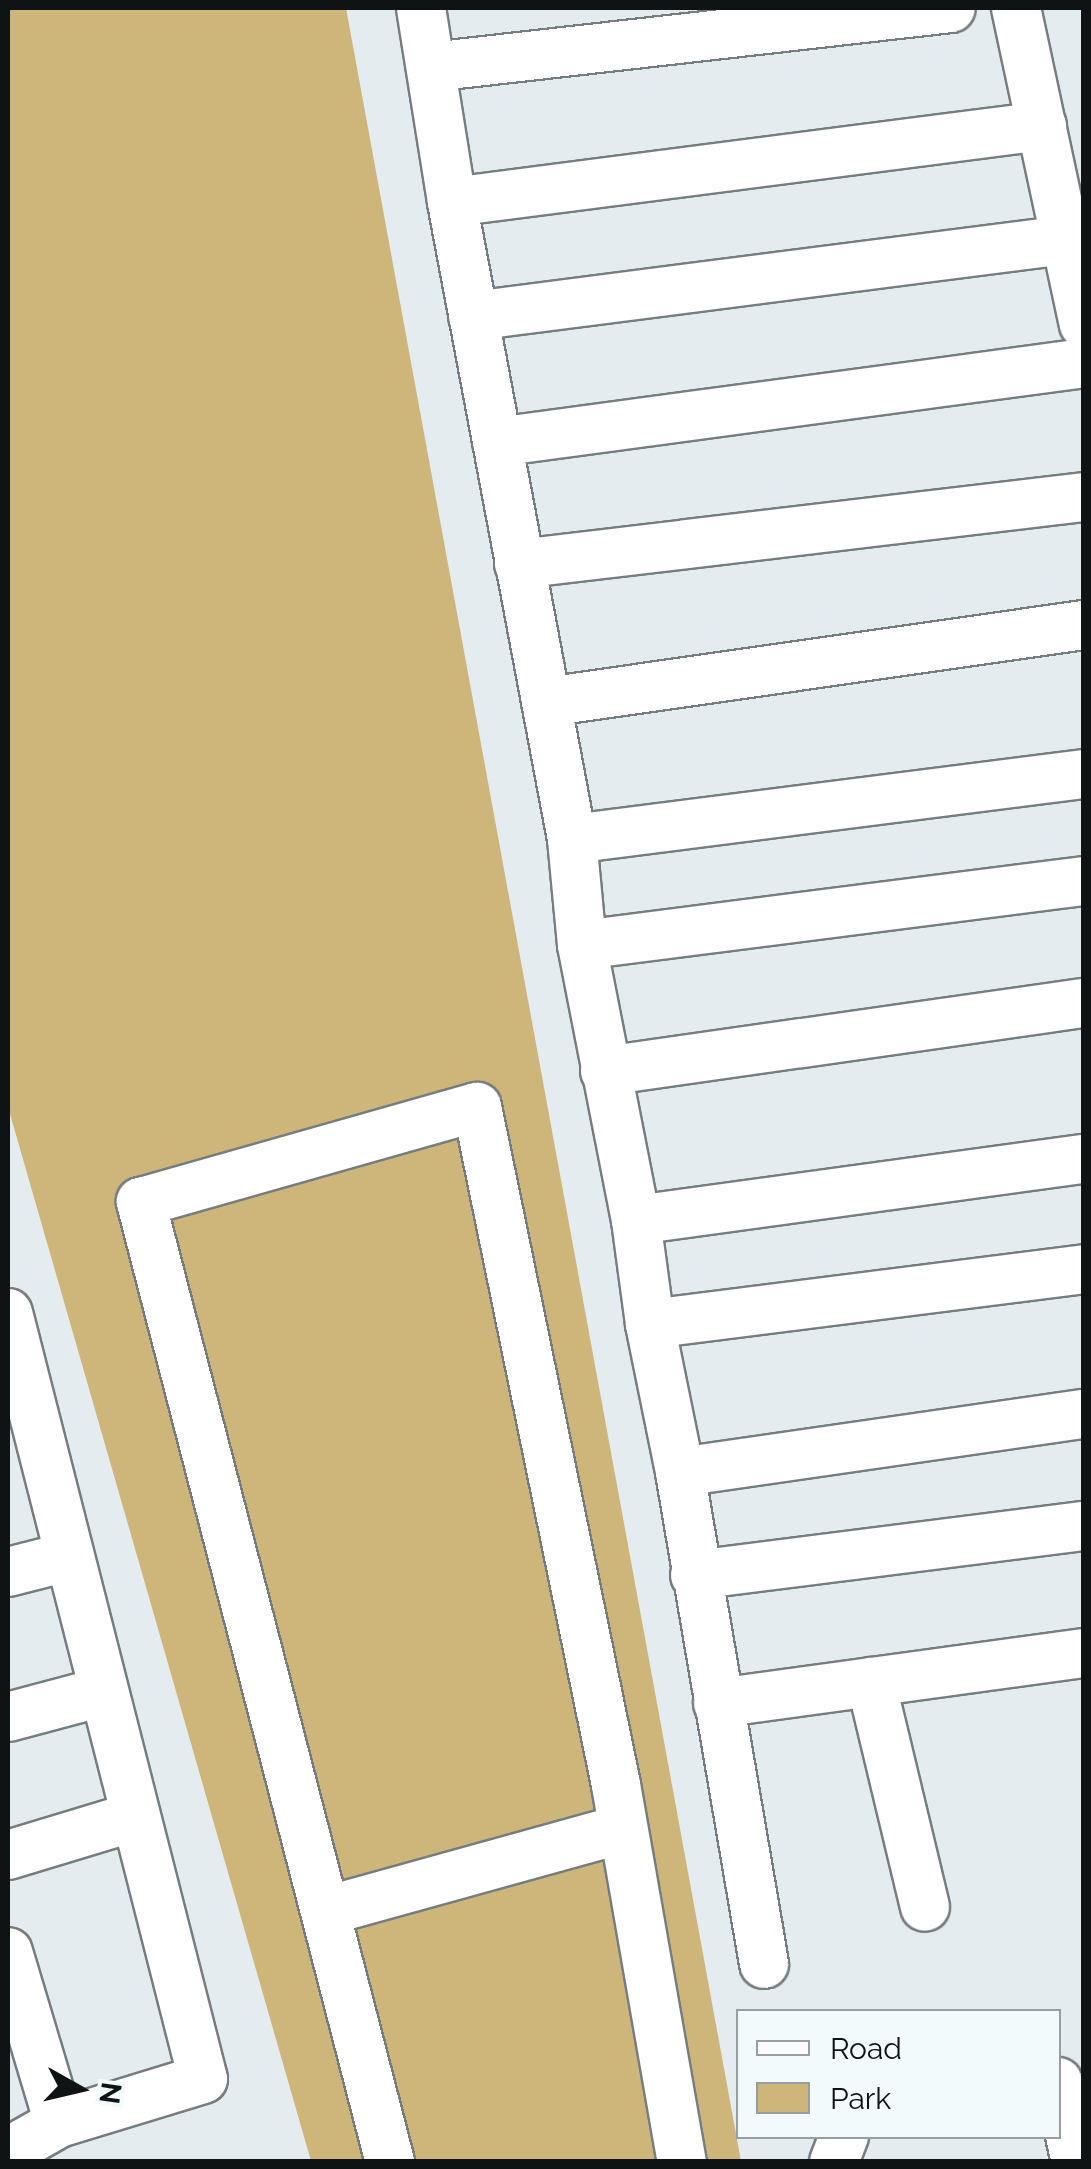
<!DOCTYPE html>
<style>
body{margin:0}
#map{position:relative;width:1091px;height:2169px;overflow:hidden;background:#e5ecef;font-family:Raleway,sans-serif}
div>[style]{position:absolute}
.green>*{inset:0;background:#ceb67a}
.roads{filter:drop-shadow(2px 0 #777d7f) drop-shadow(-2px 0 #777d7f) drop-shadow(0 2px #777d7f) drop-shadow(0 -2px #777d7f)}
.minor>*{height:48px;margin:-24px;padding:0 24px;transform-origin:24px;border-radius:24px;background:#fff}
span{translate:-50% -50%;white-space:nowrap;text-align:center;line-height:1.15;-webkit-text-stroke:8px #f3fafc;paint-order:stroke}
.frame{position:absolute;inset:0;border:10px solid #101313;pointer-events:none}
.legend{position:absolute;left:736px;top:2009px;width:325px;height:130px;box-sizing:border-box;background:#f3fafc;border:2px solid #989e9f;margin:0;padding:12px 18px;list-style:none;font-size:30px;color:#101313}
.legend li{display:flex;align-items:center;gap:20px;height:50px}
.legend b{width:50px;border:2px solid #989e9f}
.north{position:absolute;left:30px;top:2039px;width:100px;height:100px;-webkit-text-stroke:8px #f3fafc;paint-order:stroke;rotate:98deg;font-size:28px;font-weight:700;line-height:40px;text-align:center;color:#101313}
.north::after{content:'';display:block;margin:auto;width:35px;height:45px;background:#101313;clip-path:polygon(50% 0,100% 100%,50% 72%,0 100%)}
</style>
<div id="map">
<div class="green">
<i style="clip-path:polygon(8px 8px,346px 8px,741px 2161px,311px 2161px,8px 1107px)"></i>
</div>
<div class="roads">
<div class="minor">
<i style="left:421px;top:8px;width:196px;rotate:80.9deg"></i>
<i style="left:452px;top:202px;width:648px;rotate:79.33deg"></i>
<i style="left:572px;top:839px;width:106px;rotate:84.6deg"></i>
<i style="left:582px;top:945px;width:280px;rotate:78.9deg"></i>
<i style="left:636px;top:1220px;width:105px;rotate:82.3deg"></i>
<i style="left:650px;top:1324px;width:151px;rotate:78.5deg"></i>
<i style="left:680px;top:1472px;width:499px;rotate:80.3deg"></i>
<i style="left:1016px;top:8px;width:323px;rotate:77.9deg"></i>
<i style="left:431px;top:67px;width:523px;rotate:-6.47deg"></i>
<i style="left:452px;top:202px;width:595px;rotate:-7.34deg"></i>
<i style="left:473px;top:316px;width:597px;rotate:-7.32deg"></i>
<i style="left:497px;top:442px;width:592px;rotate:-7.66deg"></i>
<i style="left:519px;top:564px;width:569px;rotate:-6.76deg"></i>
<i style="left:546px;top:702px;width:543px;rotate:-8.15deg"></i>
<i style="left:572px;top:839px;width:516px;rotate:-7.24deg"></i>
<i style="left:582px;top:945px;width:506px;rotate:-7.27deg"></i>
<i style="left:605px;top:1071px;width:484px;rotate:-8.1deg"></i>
<i style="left:636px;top:1220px;width:452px;rotate:-7.8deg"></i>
<i style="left:8px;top:1313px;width:790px;rotate:75.72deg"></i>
<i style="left:203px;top:2079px;width:151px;rotate:163deg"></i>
<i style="left:59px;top:2123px;width:59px;rotate:150.4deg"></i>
<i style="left:650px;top:1324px;width:437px;rotate:-7.2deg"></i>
<i style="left:680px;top:1472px;width:408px;rotate:-8.2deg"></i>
<i style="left:8px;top:1572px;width:61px;rotate:-14.3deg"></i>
<i style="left:695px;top:1575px;width:392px;rotate:-7.2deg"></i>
<i style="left:871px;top:1682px;width:231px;rotate:76.5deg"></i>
<i style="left:718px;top:1703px;width:369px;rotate:-7.8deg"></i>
<i style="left:8px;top:1717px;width:97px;rotate:-14.9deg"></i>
<i style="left:8px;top:1855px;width:132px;rotate:-16.8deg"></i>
<i style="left:326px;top:1911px;width:307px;rotate:-15.5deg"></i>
<i style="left:8px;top:1952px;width:178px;rotate:73.4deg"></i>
<i style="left:1058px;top:2082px;width:82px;rotate:77.3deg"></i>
<i style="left:390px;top:2162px;width:992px;rotate:-104.54deg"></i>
<i style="left:141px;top:1202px;width:349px;rotate:-15.8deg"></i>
<i style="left:477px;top:1107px;width:692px;rotate:78.41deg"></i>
<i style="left:616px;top:1785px;width:383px;rotate:80.1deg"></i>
<i style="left:834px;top:2162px;width:28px;rotate:-69deg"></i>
</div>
</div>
<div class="frame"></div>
<ul class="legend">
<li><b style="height:12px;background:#fff"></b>Road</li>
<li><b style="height:28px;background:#ceb67a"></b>Park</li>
</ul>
<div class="north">N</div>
</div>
